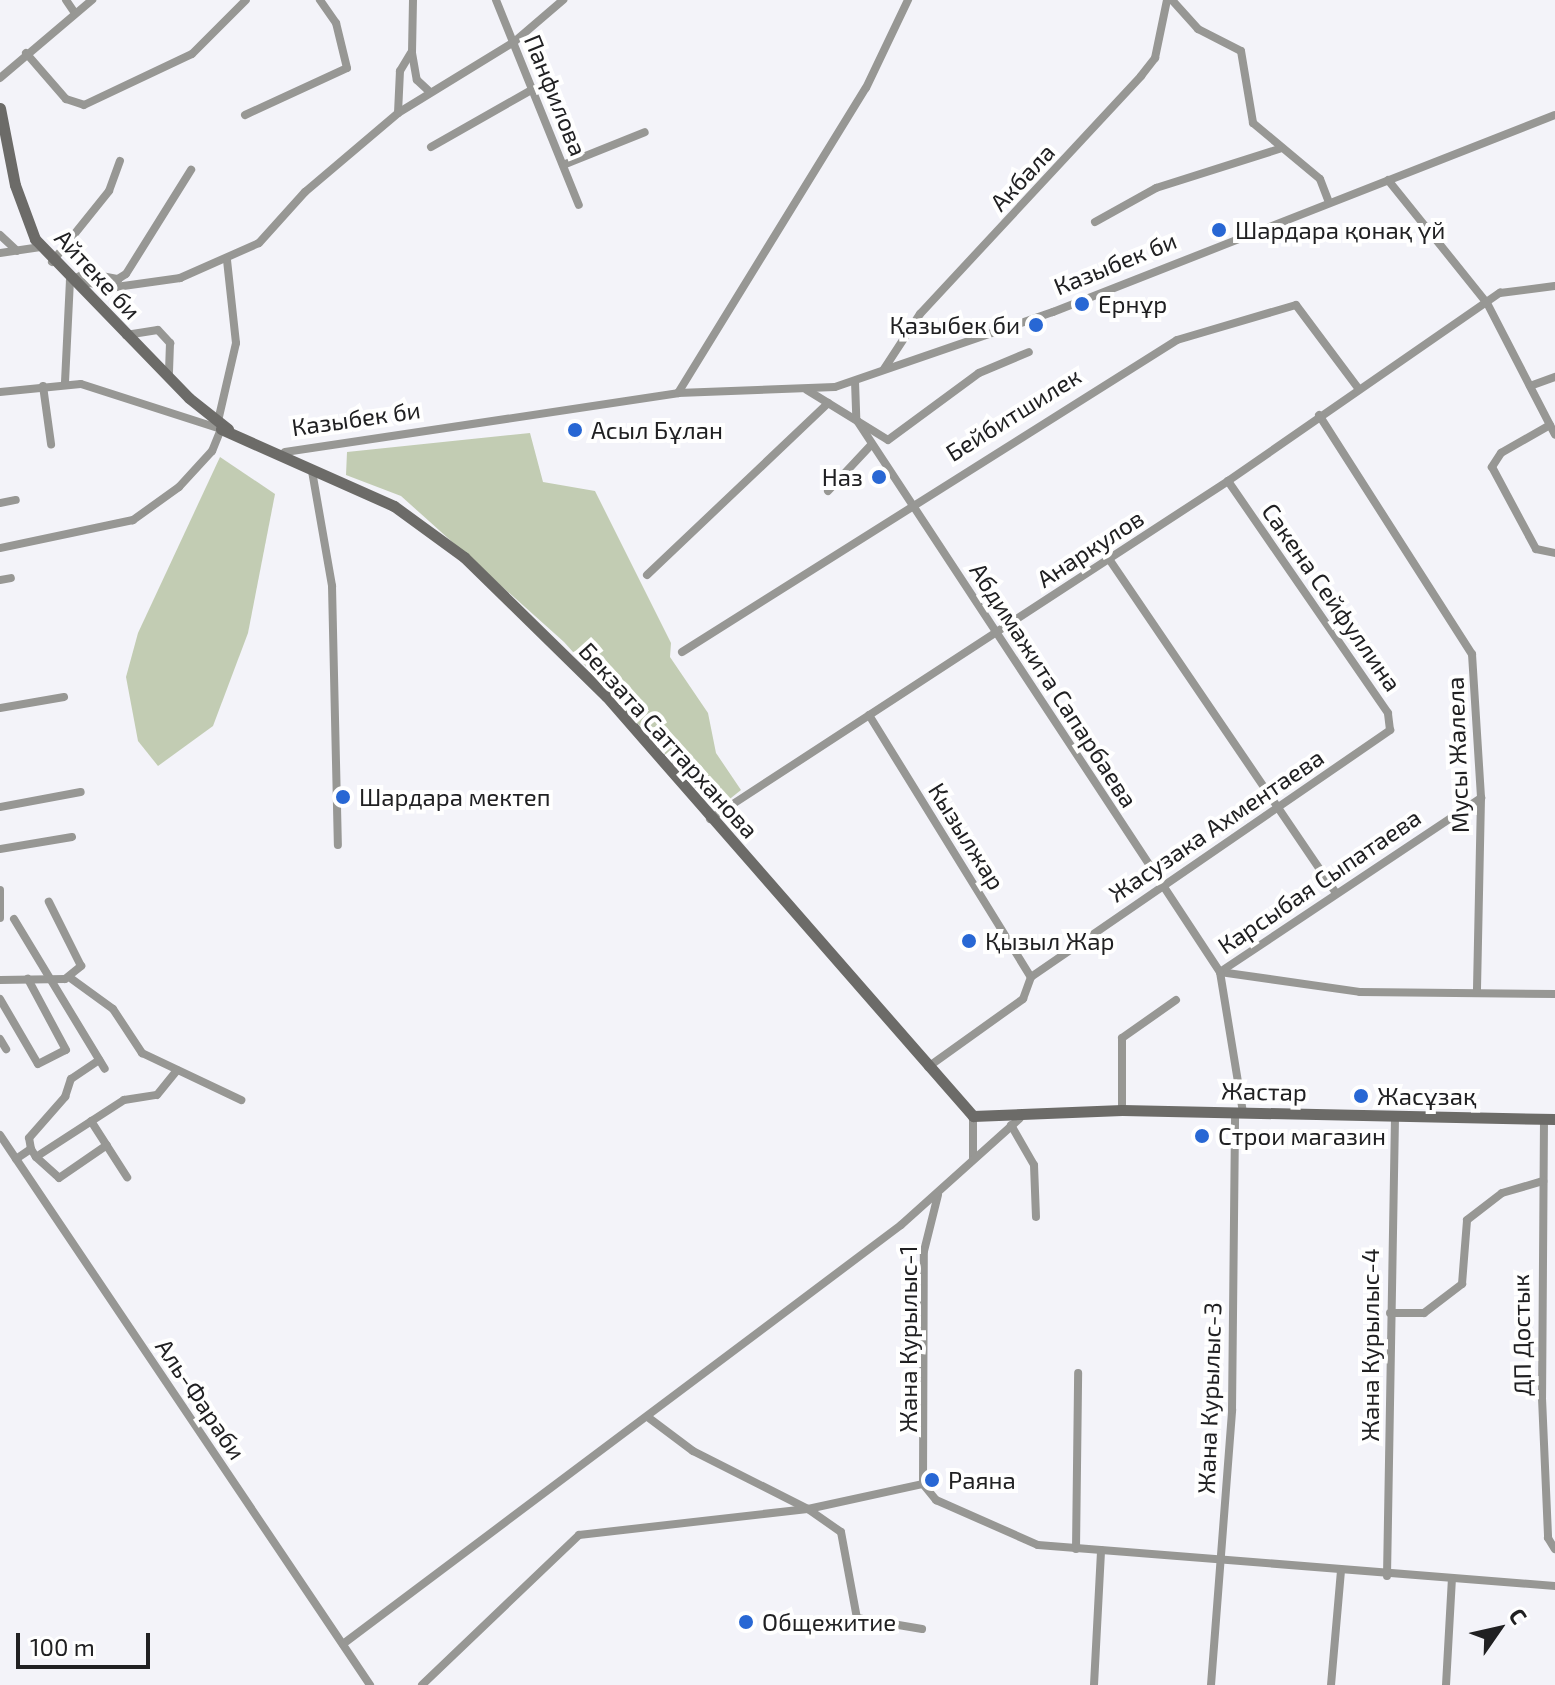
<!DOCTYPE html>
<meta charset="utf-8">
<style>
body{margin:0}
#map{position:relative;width:1555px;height:1685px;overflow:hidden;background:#f3f3f9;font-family:"Exo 2",sans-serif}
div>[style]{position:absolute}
.green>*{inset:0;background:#c2ccb3}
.street>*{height:8px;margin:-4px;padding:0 4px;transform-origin:4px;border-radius:4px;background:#979794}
.secondary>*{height:11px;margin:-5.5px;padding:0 5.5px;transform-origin:5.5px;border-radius:5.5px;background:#6c6b68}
.dots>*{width:22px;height:22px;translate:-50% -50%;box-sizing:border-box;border:4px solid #fff;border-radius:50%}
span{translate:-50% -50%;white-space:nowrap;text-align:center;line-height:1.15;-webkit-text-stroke:8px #fff;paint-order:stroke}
.street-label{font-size:24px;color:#202022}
.poi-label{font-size:24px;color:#202022}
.left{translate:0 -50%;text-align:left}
.right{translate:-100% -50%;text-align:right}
.north{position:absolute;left:1459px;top:1589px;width:80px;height:80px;-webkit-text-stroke:6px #fff;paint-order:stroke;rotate:56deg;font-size:22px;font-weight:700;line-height:32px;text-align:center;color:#202022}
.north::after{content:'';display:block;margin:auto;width:28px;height:36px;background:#202022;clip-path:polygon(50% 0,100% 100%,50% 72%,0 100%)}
.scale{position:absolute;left:16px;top:1633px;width:134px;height:36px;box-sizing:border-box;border:4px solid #202022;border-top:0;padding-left:10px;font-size:24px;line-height:28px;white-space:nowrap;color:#202022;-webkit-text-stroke:6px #fff;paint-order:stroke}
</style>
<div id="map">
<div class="green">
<i style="clip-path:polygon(530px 433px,543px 482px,595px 491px,671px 643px,670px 657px,708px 713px,716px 753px,741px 790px,716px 810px,564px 642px,401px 496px,346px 475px,347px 452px)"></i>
<i style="clip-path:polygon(220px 457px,275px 494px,248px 633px,213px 726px,158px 766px,138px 741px,126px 677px,138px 633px)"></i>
</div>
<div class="street">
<i style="left:66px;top:0;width:14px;rotate:56deg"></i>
<i style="left:413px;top:0;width:53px;rotate:91.1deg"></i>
<i style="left:412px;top:53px;width:27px;rotate:80deg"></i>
<i style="left:417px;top:80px;width:18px;rotate:43deg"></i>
<i style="left:496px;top:0;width:221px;rotate:68deg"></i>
<i style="left:1172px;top:0;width:39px;rotate:48deg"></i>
<i style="left:1198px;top:29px;width:48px;rotate:27.1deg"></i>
<i style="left:1241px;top:51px;width:73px;rotate:80.5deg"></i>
<i style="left:1253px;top:123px;width:87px;rotate:39.9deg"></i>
<i style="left:1320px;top:179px;width:22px;rotate:69deg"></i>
<i style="left:26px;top:53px;width:61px;rotate:49deg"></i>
<i style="left:66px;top:99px;width:19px;rotate:18deg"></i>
<i style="left:84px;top:105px;width:119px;rotate:-25.3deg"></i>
<i style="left:192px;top:54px;width:76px;rotate:-45deg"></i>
<i style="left:0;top:78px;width:121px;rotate:-40.3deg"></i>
<i style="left:398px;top:113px;width:42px;rotate:-87.3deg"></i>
<i style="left:400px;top:71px;width:21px;rotate:-59deg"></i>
<i style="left:245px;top:115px;width:112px;rotate:-24.7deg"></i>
<i style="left:347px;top:68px;width:46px;rotate:-103.7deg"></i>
<i style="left:336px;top:23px;width:28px;rotate:-125deg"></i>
<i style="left:431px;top:147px;width:117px;rotate:-29.6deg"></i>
<i style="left:563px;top:165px;width:88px;rotate:-21.9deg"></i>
<i style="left:1388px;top:180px;width:158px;rotate:51.2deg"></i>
<i style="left:1487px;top:303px;width:148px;rotate:62.7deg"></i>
<i style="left:1095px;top:222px;width:70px;rotate:-29.1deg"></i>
<i style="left:1156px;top:188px;width:129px;rotate:-17.6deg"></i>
<i style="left:0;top:235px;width:23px;rotate:43deg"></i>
<i style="left:0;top:253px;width:41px;rotate:-8.3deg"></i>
<i style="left:52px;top:262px;width:91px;rotate:-51.2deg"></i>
<i style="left:109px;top:191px;width:32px;rotate:-70deg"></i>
<i style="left:77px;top:281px;width:39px;rotate:9deg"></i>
<i style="left:116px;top:287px;width:65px;rotate:-8deg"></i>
<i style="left:180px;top:278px;width:86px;rotate:-23.9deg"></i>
<i style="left:259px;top:243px;width:69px;rotate:-48deg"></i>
<i style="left:305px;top:192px;width:122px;rotate:-40.3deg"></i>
<i style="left:398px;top:113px;width:136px;rotate:-31.5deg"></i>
<i style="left:514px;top:42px;width:65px;rotate:-40.6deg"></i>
<i style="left:126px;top:335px;width:32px;rotate:-9deg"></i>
<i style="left:158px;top:330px;width:18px;rotate:47deg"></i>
<i style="left:170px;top:343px;width:34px;rotate:92deg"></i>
<i style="left:884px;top:369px;width:66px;rotate:-56.8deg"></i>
<i style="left:920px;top:314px;width:325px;rotate:-47.1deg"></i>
<i style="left:1141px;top:76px;width:23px;rotate:-52deg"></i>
<i style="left:1155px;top:58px;width:59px;rotate:-78.3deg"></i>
<i style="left:855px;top:381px;width:38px;rotate:88deg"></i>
<i style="left:65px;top:382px;width:101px;rotate:-87.2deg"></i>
<i style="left:70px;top:281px;width:18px;rotate:-27deg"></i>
<i style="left:86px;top:273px;width:33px;rotate:11deg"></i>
<i style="left:118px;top:279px;width:9px;rotate:-32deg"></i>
<i style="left:126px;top:274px;width:123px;rotate:-58deg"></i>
<i style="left:43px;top:386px;width:59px;rotate:82.1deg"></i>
<i style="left:1530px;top:386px;width:27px;rotate:-20deg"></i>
<i style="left:807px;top:390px;width:95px;rotate:31.7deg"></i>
<i style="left:888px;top:440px;width:113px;rotate:-36.4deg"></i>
<i style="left:979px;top:373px;width:54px;rotate:-22.8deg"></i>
<i style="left:0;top:392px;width:81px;rotate:-5.6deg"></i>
<i style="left:81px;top:384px;width:147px;rotate:17.8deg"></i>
<i style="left:221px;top:429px;width:24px;rotate:112deg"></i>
<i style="left:212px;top:451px;width:49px;rotate:132.5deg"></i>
<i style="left:179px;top:487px;width:57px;rotate:144.3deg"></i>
<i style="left:133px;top:520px;width:136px;rotate:168.1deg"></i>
<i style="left:678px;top:393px;width:358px;rotate:-58.4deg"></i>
<i style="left:866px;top:88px;width:98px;rotate:-64.5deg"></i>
<i style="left:1319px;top:415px;width:284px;rotate:57.4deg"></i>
<i style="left:1472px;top:654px;width:144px;rotate:86.4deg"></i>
<i style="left:1481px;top:798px;width:195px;rotate:91.2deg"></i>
<i style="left:856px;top:419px;width:662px;rotate:56.65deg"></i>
<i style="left:1220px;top:972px;width:141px;rotate:8.1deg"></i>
<i style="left:1360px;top:992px;width:195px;rotate:0.6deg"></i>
<i style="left:218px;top:421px;width:80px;rotate:-77deg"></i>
<i style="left:236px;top:343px;width:83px;rotate:-96.2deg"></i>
<i style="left:1550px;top:425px;width:56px;rotate:150.3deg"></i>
<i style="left:1501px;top:453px;width:17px;rotate:123deg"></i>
<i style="left:1492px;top:467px;width:93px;rotate:61.8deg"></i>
<i style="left:1536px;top:549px;width:19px;rotate:12deg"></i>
<i style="left:285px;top:452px;width:397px;rotate:-8.5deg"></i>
<i style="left:678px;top:393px;width:157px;rotate:-2.2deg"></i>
<i style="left:835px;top:387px;width:231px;rotate:-19deg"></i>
<i style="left:1053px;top:312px;width:539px;rotate:-21.43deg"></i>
<i style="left:312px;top:471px;width:117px;rotate:80.1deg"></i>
<i style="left:332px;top:586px;width:259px;rotate:88.7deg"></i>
<i style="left:828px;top:491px;width:64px;rotate:-46.9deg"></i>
<i style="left:0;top:503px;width:16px;rotate:-11deg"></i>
<i style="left:1109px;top:559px;width:404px;rotate:55.8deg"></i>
<i style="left:647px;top:575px;width:250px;rotate:-43.5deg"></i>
<i style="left:0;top:580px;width:11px;rotate:-10deg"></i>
<i style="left:682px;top:652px;width:585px;rotate:-32.22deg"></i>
<i style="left:1177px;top:340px;width:124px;rotate:-16.4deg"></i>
<i style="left:1296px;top:305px;width:104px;rotate:53.2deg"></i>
<i style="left:0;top:708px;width:65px;rotate:-9.8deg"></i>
<i style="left:869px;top:715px;width:308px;rotate:58.3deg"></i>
<i style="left:0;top:807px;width:82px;rotate:-10.5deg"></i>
<i style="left:710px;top:819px;width:619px;rotate:-33.12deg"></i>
<i style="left:1228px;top:481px;width:331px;rotate:-34.7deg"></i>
<i style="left:1500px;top:293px;width:55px;rotate:-7.3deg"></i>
<i style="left:0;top:849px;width:73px;rotate:-9.5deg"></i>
<i style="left:0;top:890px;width:28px;rotate:90deg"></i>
<i style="left:14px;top:919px;width:175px;rotate:58.8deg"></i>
<i style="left:1220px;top:972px;width:314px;rotate:-33.7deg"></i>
<i style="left:1220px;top:972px;width:142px;rotate:80.7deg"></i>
<i style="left:69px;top:977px;width:54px;rotate:36deg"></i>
<i style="left:113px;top:1009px;width:53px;rotate:56.6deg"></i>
<i style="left:142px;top:1053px;width:110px;rotate:25.4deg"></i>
<i style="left:1031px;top:977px;width:436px;rotate:-34.5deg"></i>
<i style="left:1390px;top:730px;width:17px;rotate:-97deg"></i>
<i style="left:1388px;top:713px;width:282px;rotate:-124.6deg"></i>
<i style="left:0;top:980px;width:65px;rotate:-0.9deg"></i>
<i style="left:65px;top:979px;width:21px;rotate:-39deg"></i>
<i style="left:81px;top:966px;width:72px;rotate:-116.6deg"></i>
<i style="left:0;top:999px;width:75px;rotate:59.7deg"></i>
<i style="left:38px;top:1064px;width:31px;rotate:-27deg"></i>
<i style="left:66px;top:1050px;width:81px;rotate:-118.2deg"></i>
<i style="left:0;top:1039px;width:12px;rotate:59deg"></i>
<i style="left:928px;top:1067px;width:117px;rotate:-35.6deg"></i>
<i style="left:1023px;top:999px;width:23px;rotate:-70deg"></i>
<i style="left:1122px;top:1110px;width:72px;rotate:-90deg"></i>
<i style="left:1122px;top:1038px;width:66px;rotate:-35.1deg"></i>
<i style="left:1544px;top:1119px;width:279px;rotate:90.4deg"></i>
<i style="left:1542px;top:1398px;width:140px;rotate:87.5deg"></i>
<i style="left:1548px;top:1538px;width:13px;rotate:58deg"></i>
<i style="left:91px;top:1121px;width:67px;rotate:57.3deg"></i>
<i style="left:1011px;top:1125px;width:46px;rotate:60.1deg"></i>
<i style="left:1034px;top:1165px;width:52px;rotate:87.8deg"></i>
<i style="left:0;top:1135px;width:663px;rotate:56.07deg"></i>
<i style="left:31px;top:1149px;width:11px;rotate:-100deg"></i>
<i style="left:29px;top:1138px;width:55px;rotate:-48.7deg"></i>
<i style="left:65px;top:1097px;width:19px;rotate:-72deg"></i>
<i style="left:71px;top:1079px;width:34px;rotate:-34deg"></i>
<i style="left:36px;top:1157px;width:31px;rotate:42deg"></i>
<i style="left:59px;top:1178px;width:58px;rotate:-34.5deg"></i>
<i style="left:16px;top:1159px;width:18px;rotate:-34deg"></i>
<i style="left:31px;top:1149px;width:9px;rotate:58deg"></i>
<i style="left:36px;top:1157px;width:105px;rotate:-32.9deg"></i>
<i style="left:124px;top:1100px;width:33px;rotate:-9deg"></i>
<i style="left:157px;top:1095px;width:32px;rotate:-51deg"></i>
<i style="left:973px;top:1159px;width:43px;rotate:-90deg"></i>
<i style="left:1390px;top:1313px;width:34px"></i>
<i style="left:1424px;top:1313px;width:48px;rotate:-37.3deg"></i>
<i style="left:1462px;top:1284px;width:64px;rotate:-85.5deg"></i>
<i style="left:1467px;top:1220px;width:44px;rotate:-37.6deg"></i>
<i style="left:1502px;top:1193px;width:43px;rotate:-16.3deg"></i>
<i style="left:649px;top:1418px;width:55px;rotate:36.9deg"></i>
<i style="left:693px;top:1451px;width:129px;rotate:26.8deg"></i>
<i style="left:808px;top:1509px;width:118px;rotate:-12.3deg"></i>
<i style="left:923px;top:1484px;width:21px;rotate:51deg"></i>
<i style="left:936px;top:1500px;width:111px;rotate:23.8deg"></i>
<i style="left:1038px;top:1545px;width:519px;rotate:4.53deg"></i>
<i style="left:923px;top:1484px;width:233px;rotate:-89.8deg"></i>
<i style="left:924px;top:1251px;width:58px;rotate:-76deg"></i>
<i style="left:1076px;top:1549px;width:176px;rotate:-89.3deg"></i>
<i style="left:1387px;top:1576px;width:461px;rotate:-89deg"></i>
<i style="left:343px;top:1644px;width:698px;rotate:-36.9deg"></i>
<i style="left:901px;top:1225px;width:159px;rotate:-41.9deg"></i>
<i style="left:422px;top:1685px;width:217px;rotate:-43.7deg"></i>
<i style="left:579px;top:1535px;width:230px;rotate:-6.5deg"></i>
<i style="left:808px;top:1509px;width:40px;rotate:34.9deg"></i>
<i style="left:841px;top:1532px;width:87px;rotate:79.5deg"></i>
<i style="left:857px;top:1618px;width:66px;rotate:9.6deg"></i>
<i style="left:1094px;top:1685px;width:135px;rotate:-87deg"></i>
<i style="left:1211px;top:1685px;width:276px;rotate:-85.6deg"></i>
<i style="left:1232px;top:1410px;width:297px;rotate:-89.4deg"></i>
<i style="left:1331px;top:1685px;width:114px;rotate:-85deg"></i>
<i style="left:1446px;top:1685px;width:106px;rotate:-86.8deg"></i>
</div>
<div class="secondary">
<i style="left:0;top:108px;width:78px;rotate:79deg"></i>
<i style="left:15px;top:185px;width:58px;rotate:69.7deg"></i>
<i style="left:35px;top:239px;width:221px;rotate:45.9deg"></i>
<i style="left:189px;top:398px;width:50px;rotate:38.5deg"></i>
<i style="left:221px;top:429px;width:189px;rotate:24deg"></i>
<i style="left:394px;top:506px;width:87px;rotate:36.1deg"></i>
<i style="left:464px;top:557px;width:199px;rotate:44.4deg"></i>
<i style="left:606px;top:696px;width:558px;rotate:48.85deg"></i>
<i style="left:973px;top:1116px;width:149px;rotate:-2.3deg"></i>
<i style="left:1122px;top:1110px;width:433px;rotate:1.2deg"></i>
</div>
<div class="dots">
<i style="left:1219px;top:230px;background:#2867d4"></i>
<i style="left:1082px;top:304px;background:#2867d4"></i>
<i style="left:1036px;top:325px;background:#2867d4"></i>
<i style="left:575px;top:430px;background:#2867d4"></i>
<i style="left:879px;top:477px;background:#2867d4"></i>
<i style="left:343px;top:797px;background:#2867d4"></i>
<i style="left:969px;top:941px;background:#2867d4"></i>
<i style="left:1361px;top:1096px;background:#2867d4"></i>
<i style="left:1202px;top:1136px;background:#2867d4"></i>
<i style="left:932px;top:1480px;background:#2867d4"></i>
<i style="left:746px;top:1622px;background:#2867d4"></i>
</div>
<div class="street-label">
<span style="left:556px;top:95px;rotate:68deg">Панфилова</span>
<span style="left:1022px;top:177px;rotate:-47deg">Акбала</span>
<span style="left:1115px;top:263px;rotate:-22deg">Казыбек би</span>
<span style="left:98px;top:274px;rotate:47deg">Айтеке би</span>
<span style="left:1013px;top:414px;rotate:-32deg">Бейбитшилек</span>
<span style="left:356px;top:418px;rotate:-8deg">Казыбек би</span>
<span style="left:1090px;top:548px;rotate:-33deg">Анаркулов</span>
<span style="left:1332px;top:597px;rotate:55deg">Сакена Сейфуллина</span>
<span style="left:1054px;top:685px;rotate:57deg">Абдимажита Сапарбаева</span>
<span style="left:669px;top:740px;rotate:48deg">Бекзата Саттарханова</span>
<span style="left:1457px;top:755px;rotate:-92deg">Мусы Жалела</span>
<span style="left:1216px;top:825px;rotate:-34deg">Жасузака Ахментаева</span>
<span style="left:967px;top:836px;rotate:58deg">Кызылжар</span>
<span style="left:1319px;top:881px;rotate:-34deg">Карсыбая Сыпатаева</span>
<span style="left:1264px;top:1091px;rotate:1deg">Жастар</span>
<span style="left:1521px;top:1335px;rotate:-91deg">ДП Достык</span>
<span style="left:908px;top:1339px;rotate:-90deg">Жана Курылыс-1</span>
<span style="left:1370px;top:1345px;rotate:-90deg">Жана Курылыс-4</span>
<span style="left:1209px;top:1398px;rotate:-88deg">Жана Курылыс-3</span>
<span style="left:201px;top:1399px;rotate:56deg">Аль-Фараби</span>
</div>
<div class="poi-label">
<span class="left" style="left:1235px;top:230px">Шардара қонақ үй</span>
<span class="left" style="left:1098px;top:304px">Ернұр</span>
<span class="right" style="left:1020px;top:325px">Қазыбек би</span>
<span class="left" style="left:591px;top:430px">Асыл Бұлан</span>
<span class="right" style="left:863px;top:477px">Наз</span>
<span class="left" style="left:359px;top:797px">Шардара мектеп</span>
<span class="left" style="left:985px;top:941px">Қызыл Жар</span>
<span class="left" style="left:1377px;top:1096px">Жасұзақ</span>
<span class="left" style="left:1218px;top:1136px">Строи магазин</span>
<span class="left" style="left:948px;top:1480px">Раяна</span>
<span class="left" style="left:762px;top:1622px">Общежитие</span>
</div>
<div class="north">С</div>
<div class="scale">100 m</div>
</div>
